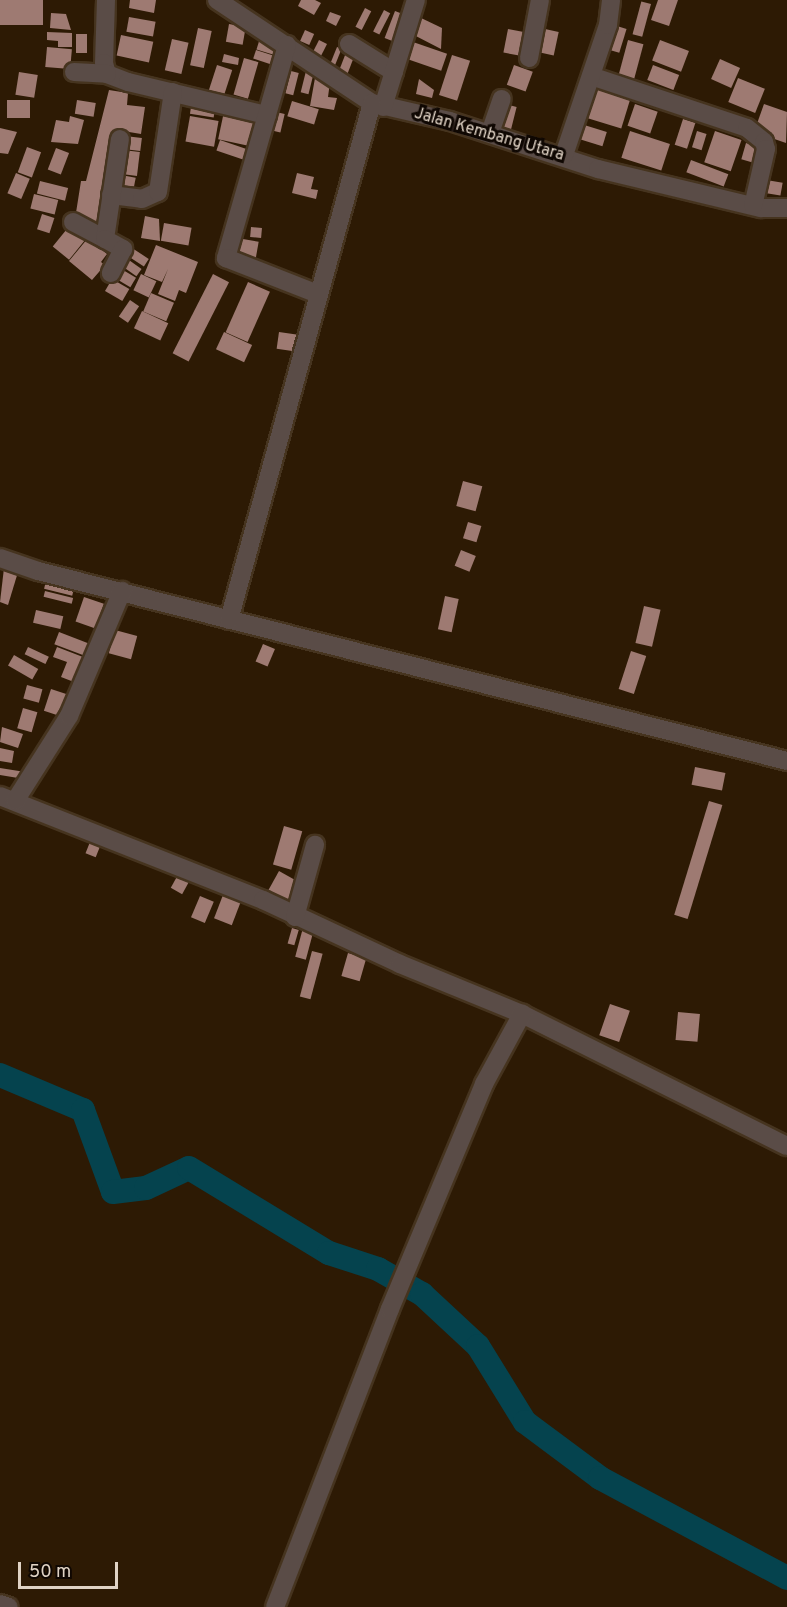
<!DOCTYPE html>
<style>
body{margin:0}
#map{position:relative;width:787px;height:1607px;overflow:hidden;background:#2d1a04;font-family:Overpass,sans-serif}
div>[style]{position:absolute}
.river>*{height:24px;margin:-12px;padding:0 12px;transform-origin:12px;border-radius:12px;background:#05434e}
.building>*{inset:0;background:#9e7a72;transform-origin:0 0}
.roads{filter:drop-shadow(2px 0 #46341f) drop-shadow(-2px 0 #46341f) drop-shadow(0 2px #46341f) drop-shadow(0 -2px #46341f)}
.minor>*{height:18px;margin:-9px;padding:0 9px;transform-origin:9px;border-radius:9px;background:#5a4c47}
span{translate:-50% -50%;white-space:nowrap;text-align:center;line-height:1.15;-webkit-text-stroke:6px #0f0702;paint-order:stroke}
.street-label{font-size:16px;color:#e0d3c5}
.scale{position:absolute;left:18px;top:1562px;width:100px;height:27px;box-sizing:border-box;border:3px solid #e0d3c5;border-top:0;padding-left:8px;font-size:18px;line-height:21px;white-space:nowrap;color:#e0d3c5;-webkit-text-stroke:4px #0f0702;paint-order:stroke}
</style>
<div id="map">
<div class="river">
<i style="left:0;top:1075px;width:90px;rotate:22.9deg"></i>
<i style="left:83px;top:1110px;width:87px;rotate:69.9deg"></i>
<i style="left:113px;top:1192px;width:33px;rotate:-7deg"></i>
<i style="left:146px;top:1188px;width:47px;rotate:-24.9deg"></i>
<i style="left:189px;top:1168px;width:164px;rotate:31.3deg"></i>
<i style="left:329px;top:1253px;width:52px;rotate:18.1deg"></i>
<i style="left:378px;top:1269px;width:51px;rotate:29.6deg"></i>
<i style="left:422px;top:1294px;width:76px;rotate:42.9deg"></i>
<i style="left:478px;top:1346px;width:89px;rotate:58.3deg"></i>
<i style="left:525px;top:1422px;width:94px;rotate:36.7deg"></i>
<i style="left:600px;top:1478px;width:212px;rotate:28.1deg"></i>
</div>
<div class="building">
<i style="left:0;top:0;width:43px;height:25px"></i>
<i style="clip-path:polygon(130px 0,156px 0,154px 13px,129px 8px)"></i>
<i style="clip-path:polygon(301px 0,315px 0,321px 3px,314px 15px,298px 6px)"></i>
<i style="clip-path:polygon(658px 0,678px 0,669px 26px,651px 20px)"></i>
<i style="left:651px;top:4px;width:34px;height:10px;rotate:105deg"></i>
<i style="left:365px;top:8px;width:7px;height:21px;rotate:27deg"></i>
<i style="left:384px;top:10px;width:7px;height:24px;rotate:27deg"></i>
<i style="left:395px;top:11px;width:9px;height:29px;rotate:21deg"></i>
<i style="clip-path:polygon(330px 12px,341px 16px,336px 26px,326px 21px)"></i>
<i style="clip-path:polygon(51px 13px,66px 14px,71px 30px,50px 28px)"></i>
<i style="left:129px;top:17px;width:27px;height:15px;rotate:10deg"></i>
<i style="clip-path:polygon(419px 17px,442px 28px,441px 49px,410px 33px)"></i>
<i style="left:229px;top:24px;width:17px;height:18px;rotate:10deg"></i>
<i style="left:617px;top:26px;width:10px;height:25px;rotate:17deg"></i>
<i style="left:198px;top:28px;width:14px;height:38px;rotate:12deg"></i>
<i style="left:508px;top:29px;width:16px;height:24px;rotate:11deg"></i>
<i style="left:545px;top:29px;width:14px;height:24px;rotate:12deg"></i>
<i style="left:305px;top:30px;width:10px;height:12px;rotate:24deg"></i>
<i style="clip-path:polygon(47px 32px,72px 33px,72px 47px,58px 47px,58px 41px,47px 40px)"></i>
<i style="left:76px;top:34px;width:11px;height:19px"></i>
<i style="left:121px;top:35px;width:33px;height:21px;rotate:12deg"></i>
<i style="left:260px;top:38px;width:24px;height:12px;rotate:17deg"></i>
<i style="left:172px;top:39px;width:17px;height:32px;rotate:13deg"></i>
<i style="left:319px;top:40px;width:9px;height:17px;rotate:27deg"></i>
<i style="left:628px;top:40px;width:16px;height:44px;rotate:15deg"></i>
<i style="left:660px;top:40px;width:31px;height:22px;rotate:21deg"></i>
<i style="left:413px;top:42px;width:36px;height:18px;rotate:19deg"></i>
<i style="left:47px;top:47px;width:25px;height:20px;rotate:5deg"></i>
<i style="left:337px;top:47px;width:5px;height:22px;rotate:22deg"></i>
<i style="left:256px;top:50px;width:23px;height:9px;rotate:18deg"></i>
<i style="left:347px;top:50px;width:9px;height:22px;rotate:21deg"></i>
<i style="clip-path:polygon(224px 54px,239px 58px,238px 65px,222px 62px)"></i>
<i style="left:452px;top:55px;width:19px;height:42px;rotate:18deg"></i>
<i style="left:244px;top:58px;width:15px;height:38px;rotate:16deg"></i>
<i style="left:720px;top:59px;width:22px;height:22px;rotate:24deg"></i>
<i style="left:217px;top:65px;width:16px;height:32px;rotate:18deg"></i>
<i style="left:514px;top:65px;width:20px;height:21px;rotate:20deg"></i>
<i style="left:653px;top:65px;width:28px;height:16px;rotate:21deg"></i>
<i style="left:291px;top:71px;width:8px;height:23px;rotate:14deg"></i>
<i style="left:306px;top:71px;width:8px;height:22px;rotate:14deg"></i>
<i style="left:19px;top:72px;width:19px;height:23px;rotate:9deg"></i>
<i style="clip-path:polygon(315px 78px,330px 82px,328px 97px,337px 98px,334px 110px,310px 106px)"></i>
<i style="left:738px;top:78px;width:29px;height:26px;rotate:22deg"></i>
<i style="clip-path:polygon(419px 79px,434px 90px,432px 98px,416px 94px)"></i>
<i style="left:592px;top:84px;width:41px;height:34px;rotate:17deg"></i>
<i style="clip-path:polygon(109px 90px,128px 93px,127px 105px,145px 107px,141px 134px,123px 131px,101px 224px,75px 219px,81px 181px,86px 181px)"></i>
<i style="left:7px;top:100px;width:23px;height:18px"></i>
<i style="left:77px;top:100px;width:19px;height:14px;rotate:9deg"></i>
<i style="left:192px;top:101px;width:24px;height:13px;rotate:9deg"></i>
<i style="left:292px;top:101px;width:28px;height:16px;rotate:17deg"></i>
<i style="left:505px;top:104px;width:12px;height:28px;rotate:14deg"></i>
<i style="left:635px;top:104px;width:24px;height:23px;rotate:19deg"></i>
<i style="clip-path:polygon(764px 104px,787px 112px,786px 143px,754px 132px)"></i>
<i style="left:225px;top:107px;width:38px;height:33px;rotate:12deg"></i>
<i style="left:272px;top:111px;width:13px;height:19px;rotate:13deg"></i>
<i style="clip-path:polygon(70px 116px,84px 120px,78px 144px,51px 142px,56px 120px,69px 122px)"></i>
<i style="left:190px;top:116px;width:29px;height:26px;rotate:10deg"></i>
<i style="left:683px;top:119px;width:13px;height:27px;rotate:18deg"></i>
<i style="left:581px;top:124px;width:27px;height:15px;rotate:17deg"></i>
<i style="clip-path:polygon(0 128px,17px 132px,8px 154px,0 153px)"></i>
<i style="left:630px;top:131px;width:42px;height:28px;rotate:18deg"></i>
<i style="left:697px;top:131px;width:10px;height:17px;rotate:17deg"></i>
<i style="left:715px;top:131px;width:28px;height:33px;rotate:19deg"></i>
<i style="left:125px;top:136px;width:17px;height:13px;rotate:7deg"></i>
<i style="left:220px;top:140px;width:28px;height:11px;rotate:19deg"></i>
<i style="left:746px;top:143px;width:18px;height:17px;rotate:16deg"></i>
<i style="left:27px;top:147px;width:15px;height:27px;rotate:20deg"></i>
<i style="left:56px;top:148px;width:14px;height:23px;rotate:21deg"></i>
<i style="left:123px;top:150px;width:17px;height:24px;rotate:7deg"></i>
<i style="left:691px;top:160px;width:40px;height:13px;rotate:21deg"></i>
<i style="left:16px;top:173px;width:15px;height:22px;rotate:23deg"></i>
<i style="clip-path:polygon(297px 173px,314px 177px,311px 189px,318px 190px,316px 199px,292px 193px)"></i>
<i style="left:121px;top:175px;width:15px;height:14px;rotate:11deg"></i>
<i style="left:761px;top:179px;width:22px;height:13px;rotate:10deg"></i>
<i style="left:40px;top:181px;width:29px;height:13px;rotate:14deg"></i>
<i style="left:34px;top:194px;width:25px;height:15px;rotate:14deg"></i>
<i style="left:42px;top:214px;width:13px;height:16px;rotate:18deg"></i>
<i style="clip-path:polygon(145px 216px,159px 219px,160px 241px,141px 238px)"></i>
<i style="left:164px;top:223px;width:28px;height:18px;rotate:10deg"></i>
<i style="left:71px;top:224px;width:21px;height:29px;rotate:39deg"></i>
<i style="left:251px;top:227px;width:11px;height:10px;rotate:5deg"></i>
<i style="clip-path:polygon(88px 238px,107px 254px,101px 262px,105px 265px,92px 280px,69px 261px)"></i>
<i style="left:237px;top:238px;width:22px;height:19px;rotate:10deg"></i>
<i style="clip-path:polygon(156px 245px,198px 262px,186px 293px,179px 290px,175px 301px,158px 294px,168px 269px,162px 282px,144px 275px)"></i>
<i style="left:132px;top:248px;width:20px;height:9px;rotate:33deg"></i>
<i style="left:126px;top:258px;width:19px;height:9px;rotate:35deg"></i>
<i style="left:118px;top:267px;width:21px;height:11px;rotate:31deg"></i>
<i style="left:141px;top:274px;width:17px;height:18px;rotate:25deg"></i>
<i style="left:213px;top:274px;width:18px;height:89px;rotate:27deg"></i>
<i style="left:112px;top:279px;width:20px;height:14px;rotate:30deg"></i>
<i style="left:248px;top:282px;width:24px;height:55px;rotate:24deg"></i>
<i style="left:151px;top:293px;width:25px;height:20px;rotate:23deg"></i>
<i style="left:130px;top:300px;width:11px;height:20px;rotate:34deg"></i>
<i style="left:142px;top:311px;width:29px;height:19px;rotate:25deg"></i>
<i style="left:224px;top:332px;width:31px;height:19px;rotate:25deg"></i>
<i style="left:279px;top:332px;width:21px;height:17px;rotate:8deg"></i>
<i style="left:463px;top:481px;width:20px;height:26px;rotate:15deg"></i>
<i style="left:468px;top:522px;width:14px;height:17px;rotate:17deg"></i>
<i style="left:461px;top:550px;width:16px;height:17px;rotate:22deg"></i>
<i style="clip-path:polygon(4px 568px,18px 572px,8px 605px,0 602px)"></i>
<i style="left:46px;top:581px;width:29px;height:8px;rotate:14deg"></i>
<i style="left:45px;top:591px;width:29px;height:6px;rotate:14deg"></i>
<i style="left:445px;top:596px;width:14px;height:34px;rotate:12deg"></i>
<i style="left:84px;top:597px;width:21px;height:26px;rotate:19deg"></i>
<i style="left:644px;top:606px;width:17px;height:38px;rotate:13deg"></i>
<i style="left:36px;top:610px;width:28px;height:13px;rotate:13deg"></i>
<i style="left:115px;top:630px;width:23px;height:24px;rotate:15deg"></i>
<i style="left:59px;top:632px;width:34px;height:13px;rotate:21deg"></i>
<i style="left:263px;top:644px;width:13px;height:19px;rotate:23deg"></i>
<i style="left:28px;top:647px;width:23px;height:8px;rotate:25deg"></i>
<i style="clip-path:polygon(57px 647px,83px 657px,74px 682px,61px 677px,67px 662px,53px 657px)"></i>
<i style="left:631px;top:651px;width:16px;height:40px;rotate:18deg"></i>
<i style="left:14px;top:655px;width:28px;height:12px;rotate:30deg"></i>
<i style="left:27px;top:685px;width:16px;height:14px;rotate:15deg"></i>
<i style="left:51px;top:689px;width:20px;height:23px;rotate:18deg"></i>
<i style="left:23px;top:708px;width:15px;height:21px;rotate:16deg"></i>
<i style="clip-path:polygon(2px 727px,23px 734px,18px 748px,0 742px)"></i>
<i style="clip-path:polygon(0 748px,14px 751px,12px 763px,0 761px)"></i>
<i style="left:695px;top:767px;width:31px;height:18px;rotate:11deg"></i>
<i style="left:0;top:768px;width:24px;height:7px;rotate:9deg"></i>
<i style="left:709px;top:801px;width:14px;height:119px;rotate:17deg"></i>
<i style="left:284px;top:826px;width:19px;height:40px;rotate:16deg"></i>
<i style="left:90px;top:842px;width:11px;height:12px;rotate:22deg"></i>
<i style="left:279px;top:871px;width:23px;height:22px;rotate:29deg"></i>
<i style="left:179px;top:873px;width:13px;height:17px;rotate:29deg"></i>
<i style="left:223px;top:895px;width:19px;height:25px;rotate:21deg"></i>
<i style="left:200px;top:896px;width:15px;height:23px;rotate:23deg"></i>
<i style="left:304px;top:924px;width:11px;height:34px;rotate:15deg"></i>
<i style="left:292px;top:928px;width:7px;height:16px;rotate:16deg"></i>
<i style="left:312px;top:951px;width:11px;height:47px;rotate:15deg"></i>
<i style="left:348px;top:953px;width:19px;height:24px;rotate:16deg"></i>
<i style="left:610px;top:1004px;width:21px;height:33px;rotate:19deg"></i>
<i style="left:678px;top:1012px;width:22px;height:28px;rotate:5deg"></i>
</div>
<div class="roads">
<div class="minor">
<i style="left:106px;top:0;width:63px;rotate:91.8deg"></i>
<i style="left:104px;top:63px;width:11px;rotate:75deg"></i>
<i style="left:107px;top:74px;width:22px;rotate:21deg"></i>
<i style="left:128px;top:82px;width:143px;rotate:13.4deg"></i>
<i style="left:217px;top:0;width:186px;rotate:33.6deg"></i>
<i style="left:372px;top:103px;width:80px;rotate:13deg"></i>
<i style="left:450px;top:121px;width:156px;rotate:18deg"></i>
<i style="left:598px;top:169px;width:168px;rotate:13.5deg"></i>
<i style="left:761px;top:208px;width:26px"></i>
<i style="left:349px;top:44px;width:53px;rotate:31.9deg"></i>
<i style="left:287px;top:45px;width:222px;rotate:106deg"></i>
<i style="left:226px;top:258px;width:99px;rotate:21.4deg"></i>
<i style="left:529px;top:58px;width:59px;rotate:-79.3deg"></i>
<i style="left:74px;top:72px;width:33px;rotate:3deg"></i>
<i style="left:591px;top:76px;width:164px;rotate:18.4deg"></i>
<i style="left:747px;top:128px;width:22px;rotate:39deg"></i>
<i style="left:764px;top:142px;width:7px;rotate:74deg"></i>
<i style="left:766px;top:149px;width:58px;rotate:102.8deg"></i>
<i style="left:383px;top:107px;width:112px;rotate:-72.9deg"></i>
<i style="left:490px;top:133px;width:36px;rotate:-71deg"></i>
<i style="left:564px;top:155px;width:137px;rotate:-71.3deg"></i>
<i style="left:608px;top:25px;width:25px;rotate:-83deg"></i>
<i style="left:111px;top:195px;width:31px;rotate:7deg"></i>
<i style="left:142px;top:199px;width:17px;rotate:-24deg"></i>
<i style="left:158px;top:192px;width:101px;rotate:-81.5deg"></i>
<i style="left:73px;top:222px;width:36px;rotate:28deg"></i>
<i style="left:105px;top:239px;width:101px;rotate:-81.5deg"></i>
<i style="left:105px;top:239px;width:21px;rotate:29deg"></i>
<i style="left:123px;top:249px;width:27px;rotate:117deg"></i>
<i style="left:0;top:558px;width:40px;rotate:18.9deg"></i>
<i style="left:38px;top:571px;width:773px;rotate:14.23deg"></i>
<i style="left:229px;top:620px;width:536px;rotate:-74.54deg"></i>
<i style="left:0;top:796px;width:283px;rotate:21.6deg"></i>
<i style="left:263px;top:900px;width:151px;rotate:25deg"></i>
<i style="left:400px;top:964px;width:132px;rotate:22.3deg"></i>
<i style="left:522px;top:1014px;width:296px;rotate:26.5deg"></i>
<i style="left:15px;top:801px;width:101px;rotate:-57.6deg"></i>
<i style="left:69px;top:716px;width:136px;rotate:-67deg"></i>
<i style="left:295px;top:917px;width:75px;rotate:-74.5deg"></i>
<i style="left:0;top:1604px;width:9px;rotate:18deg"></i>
<i style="left:275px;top:1607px;width:319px;rotate:-68.9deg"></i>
<i style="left:390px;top:1309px;width:244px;rotate:-67.3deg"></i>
<i style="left:484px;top:1084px;width:80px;rotate:-61.5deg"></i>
</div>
</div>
<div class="street-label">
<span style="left:489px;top:135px;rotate:16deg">Jalan Kembang Utara</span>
</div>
<div class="scale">50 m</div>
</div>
